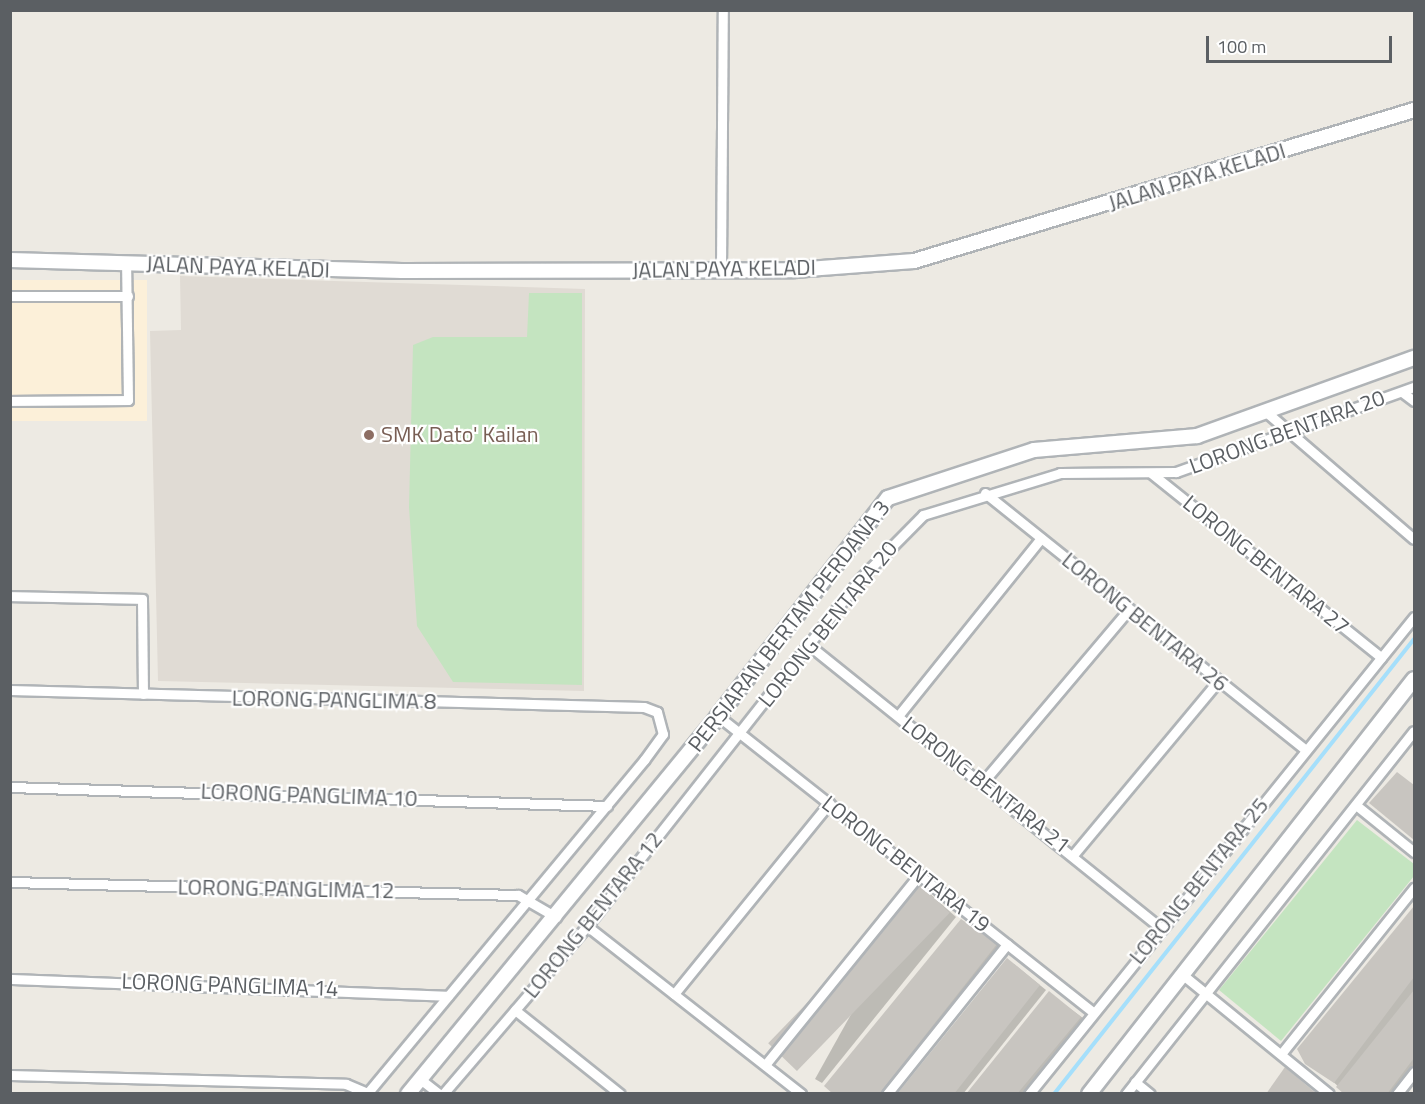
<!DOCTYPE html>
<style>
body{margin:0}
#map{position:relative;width:1425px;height:1104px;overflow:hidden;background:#edeae3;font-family:"Titillium Web",sans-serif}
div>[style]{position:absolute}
.commercial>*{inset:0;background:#fcf0d9;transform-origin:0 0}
.education>*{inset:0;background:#e0dbd4}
.green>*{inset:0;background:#c4e4c0}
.shadow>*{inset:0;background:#0003}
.stream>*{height:4px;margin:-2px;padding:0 2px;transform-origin:2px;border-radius:2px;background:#a5dffb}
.building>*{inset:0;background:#c8c5c0;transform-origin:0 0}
.roads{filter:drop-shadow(2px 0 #b0b4b7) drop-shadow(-2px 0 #b0b4b7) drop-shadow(0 2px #b0b4b7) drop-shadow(0 -2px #b0b4b7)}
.street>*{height:9px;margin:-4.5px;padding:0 4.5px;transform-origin:4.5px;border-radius:4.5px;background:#fff}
.secondary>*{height:14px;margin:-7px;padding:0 7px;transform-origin:7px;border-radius:7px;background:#fff}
.dots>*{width:16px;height:16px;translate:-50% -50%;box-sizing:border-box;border:3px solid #fff;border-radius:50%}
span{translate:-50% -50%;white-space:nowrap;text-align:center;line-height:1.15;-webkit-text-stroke:4.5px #fff;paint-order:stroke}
.street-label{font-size:22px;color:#5b5f63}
.education-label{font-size:22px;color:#785e54}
.left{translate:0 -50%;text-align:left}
.frame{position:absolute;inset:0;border:12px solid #5b5f63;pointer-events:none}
.scale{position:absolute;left:1206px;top:36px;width:186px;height:27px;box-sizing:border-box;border:3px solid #5b5f63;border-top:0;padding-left:8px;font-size:18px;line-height:21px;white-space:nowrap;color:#5b5f63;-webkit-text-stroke:4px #fff;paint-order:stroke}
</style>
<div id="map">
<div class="commercial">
<i style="left:10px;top:280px;width:137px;height:141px"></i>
</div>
<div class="education">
<i style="clip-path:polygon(180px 276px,585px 289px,584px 691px,158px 681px,150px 331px,181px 330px)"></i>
</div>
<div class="green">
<i style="clip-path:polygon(529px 293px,582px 293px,582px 685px,453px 682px,417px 626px,409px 507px,413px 345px,433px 337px,527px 337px)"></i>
<i style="clip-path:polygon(1357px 820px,1414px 864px,1414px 876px,1281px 1041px,1219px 990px)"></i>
</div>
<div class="shadow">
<i style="clip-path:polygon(1398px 774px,1414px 786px,1414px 838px,1371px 803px)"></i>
<i style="clip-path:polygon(922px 887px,956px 917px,822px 1083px,815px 1079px)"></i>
<i style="clip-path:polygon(1414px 909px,1414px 1070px,1396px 1094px,1346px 1094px,1299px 1049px)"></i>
<i style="clip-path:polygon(968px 925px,1003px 949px,888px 1094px,835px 1094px)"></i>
<i style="clip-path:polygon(1014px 964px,1046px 990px,963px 1094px,898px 1094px)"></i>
<i style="clip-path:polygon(1049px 993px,1087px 1021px,1027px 1094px,968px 1094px)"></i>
</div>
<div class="stream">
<i style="left:1054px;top:1094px;width:580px;rotate:-51.65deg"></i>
</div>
<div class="building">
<i style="clip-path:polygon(1397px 772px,1414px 785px,1414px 840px,1369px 803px)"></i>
<i style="left:921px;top:885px;width:40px;height:220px;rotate:44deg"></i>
<i style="clip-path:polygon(1414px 906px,1414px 977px,1334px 1083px,1305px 1064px,1297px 1049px)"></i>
<i style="clip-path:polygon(961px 919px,997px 944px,879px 1094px,833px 1094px,824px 1086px)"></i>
<i style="clip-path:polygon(1007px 958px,1040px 985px,954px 1094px,897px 1094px)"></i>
<i style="clip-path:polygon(1414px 990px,1414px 1058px,1387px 1094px,1344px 1094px,1336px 1087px)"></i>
<i style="clip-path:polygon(1049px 991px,1081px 1017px,1017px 1094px,966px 1094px)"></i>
<i style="clip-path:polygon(1285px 1067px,1317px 1094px,1266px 1094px)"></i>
</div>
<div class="roads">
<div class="street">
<i style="left:721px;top:270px;width:260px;rotate:-89.6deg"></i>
<i style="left:10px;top:296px;width:118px"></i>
<i style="left:1402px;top:392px;width:15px;rotate:37deg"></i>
<i style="left:10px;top:401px;width:118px;rotate:-0.5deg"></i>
<i style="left:128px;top:400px;width:136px;rotate:-90.8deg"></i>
<i style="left:1265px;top:411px;width:196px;rotate:40.7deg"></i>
<i style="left:1151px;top:473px;width:295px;rotate:38.7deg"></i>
<i style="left:985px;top:493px;width:411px;rotate:38.7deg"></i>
<i style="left:10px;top:596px;width:132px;rotate:1.3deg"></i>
<i style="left:142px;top:599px;width:95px;rotate:89.4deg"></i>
<i style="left:810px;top:646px;width:449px;rotate:38.8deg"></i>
<i style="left:10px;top:690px;width:634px;rotate:1.54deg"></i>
<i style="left:644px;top:707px;width:14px;rotate:21deg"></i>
<i style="left:657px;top:712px;width:23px;rotate:75deg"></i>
<i style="left:663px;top:734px;width:32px;rotate:126deg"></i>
<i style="left:644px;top:760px;width:434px;rotate:129.7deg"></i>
<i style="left:718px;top:716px;width:478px;rotate:38.3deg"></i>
<i style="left:898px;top:716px;width:228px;rotate:-51.2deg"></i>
<i style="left:983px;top:782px;width:226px;rotate:-49.8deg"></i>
<i style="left:10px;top:787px;width:597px;rotate:1.82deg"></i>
<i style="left:1356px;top:805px;width:75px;rotate:39deg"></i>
<i style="left:1074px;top:854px;width:226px;rotate:-50.2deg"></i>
<i style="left:10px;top:882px;width:508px;rotate:1.47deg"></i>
<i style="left:518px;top:895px;width:44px;rotate:30.1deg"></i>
<i style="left:587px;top:926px;width:272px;rotate:38.1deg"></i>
<i style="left:1183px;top:975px;width:188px;rotate:39.2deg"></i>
<i style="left:10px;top:979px;width:438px;rotate:2.2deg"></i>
<i style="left:674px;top:994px;width:246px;rotate:-50.9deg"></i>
<i style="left:515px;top:1010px;width:134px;rotate:38.7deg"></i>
<i style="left:1281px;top:1054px;width:213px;rotate:-51.3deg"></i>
<i style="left:765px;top:1065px;width:245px;rotate:-51deg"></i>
<i style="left:10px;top:1075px;width:336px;rotate:1.5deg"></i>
<i style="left:346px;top:1084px;width:23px;rotate:23deg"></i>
<i style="left:420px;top:1079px;width:24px;rotate:38deg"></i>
<i style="left:1135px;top:1082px;width:19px;rotate:39deg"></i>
<i style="left:443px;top:1094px;width:221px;rotate:-49.4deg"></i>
<i style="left:587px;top:926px;width:440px;rotate:-51.8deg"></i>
<i style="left:859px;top:580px;width:91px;rotate:-45.4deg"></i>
<i style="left:923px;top:515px;width:143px;rotate:-17deg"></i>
<i style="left:1060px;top:473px;width:116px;rotate:-0.5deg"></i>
<i style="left:1176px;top:472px;width:253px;rotate:-19.7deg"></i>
<i style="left:887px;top:1094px;width:192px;rotate:-51.3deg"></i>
<i style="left:1029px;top:1094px;width:613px;rotate:-51.09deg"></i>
<i style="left:1126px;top:1094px;width:463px;rotate:-51.6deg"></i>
<i style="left:1397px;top:1094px;width:28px;rotate:-52deg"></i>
</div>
<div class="secondary">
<i style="left:10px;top:260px;width:392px;rotate:1.6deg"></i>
<i style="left:402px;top:271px;width:393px;rotate:-0.1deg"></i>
<i style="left:795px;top:270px;width:119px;rotate:-4.3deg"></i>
<i style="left:914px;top:261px;width:522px;rotate:-16.8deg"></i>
<i style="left:408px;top:1094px;width:489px;rotate:-50.6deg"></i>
<i style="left:718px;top:716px;width:276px;rotate:-52.1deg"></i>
<i style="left:888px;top:498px;width:154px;rotate:-18.2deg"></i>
<i style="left:1034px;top:450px;width:164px;rotate:-4.9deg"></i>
<i style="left:1197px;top:436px;width:231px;rotate:-19.8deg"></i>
<i style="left:1089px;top:1094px;width:527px;rotate:-51.93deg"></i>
</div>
</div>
<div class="dots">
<i style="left:369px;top:435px;background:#8d6e63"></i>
</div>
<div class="street-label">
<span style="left:1197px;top:177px;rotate:-17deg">JALAN PAYA KELADI</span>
<span style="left:238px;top:267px;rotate:2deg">JALAN PAYA KELADI</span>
<span style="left:724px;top:269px;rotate:-1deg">JALAN PAYA KELADI</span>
<span style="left:1287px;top:432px;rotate:-20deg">LORONG BENTARA 20</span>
<span style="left:1266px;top:565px;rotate:39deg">LORONG BENTARA 27</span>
<span style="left:1145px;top:622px;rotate:39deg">LORONG BENTARA 26</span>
<span style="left:828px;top:624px;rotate:-51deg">LORONG BENTARA 20</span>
<span style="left:789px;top:626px;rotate:-52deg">PERSIARAN BERTAM PERDANA 3</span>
<span style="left:334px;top:700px;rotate:1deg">LORONG PANGLIMA 8</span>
<span style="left:986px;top:785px;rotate:38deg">LORONG BENTARA 21</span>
<span style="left:309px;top:795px;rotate:2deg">LORONG PANGLIMA 10</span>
<span style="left:906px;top:864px;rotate:38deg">LORONG BENTARA 19</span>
<span style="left:1199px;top:881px;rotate:-51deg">LORONG BENTARA 25</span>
<span style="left:286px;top:889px;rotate:1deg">LORONG PANGLIMA 12</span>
<span style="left:593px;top:915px;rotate:-51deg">LORONG BENTARA 12</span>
<span style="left:230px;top:985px;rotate:2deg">LORONG PANGLIMA 14</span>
</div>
<div class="education-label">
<span class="left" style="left:381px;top:435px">SMK Dato' Kailan</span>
</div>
<div class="frame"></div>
<div class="scale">100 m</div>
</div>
